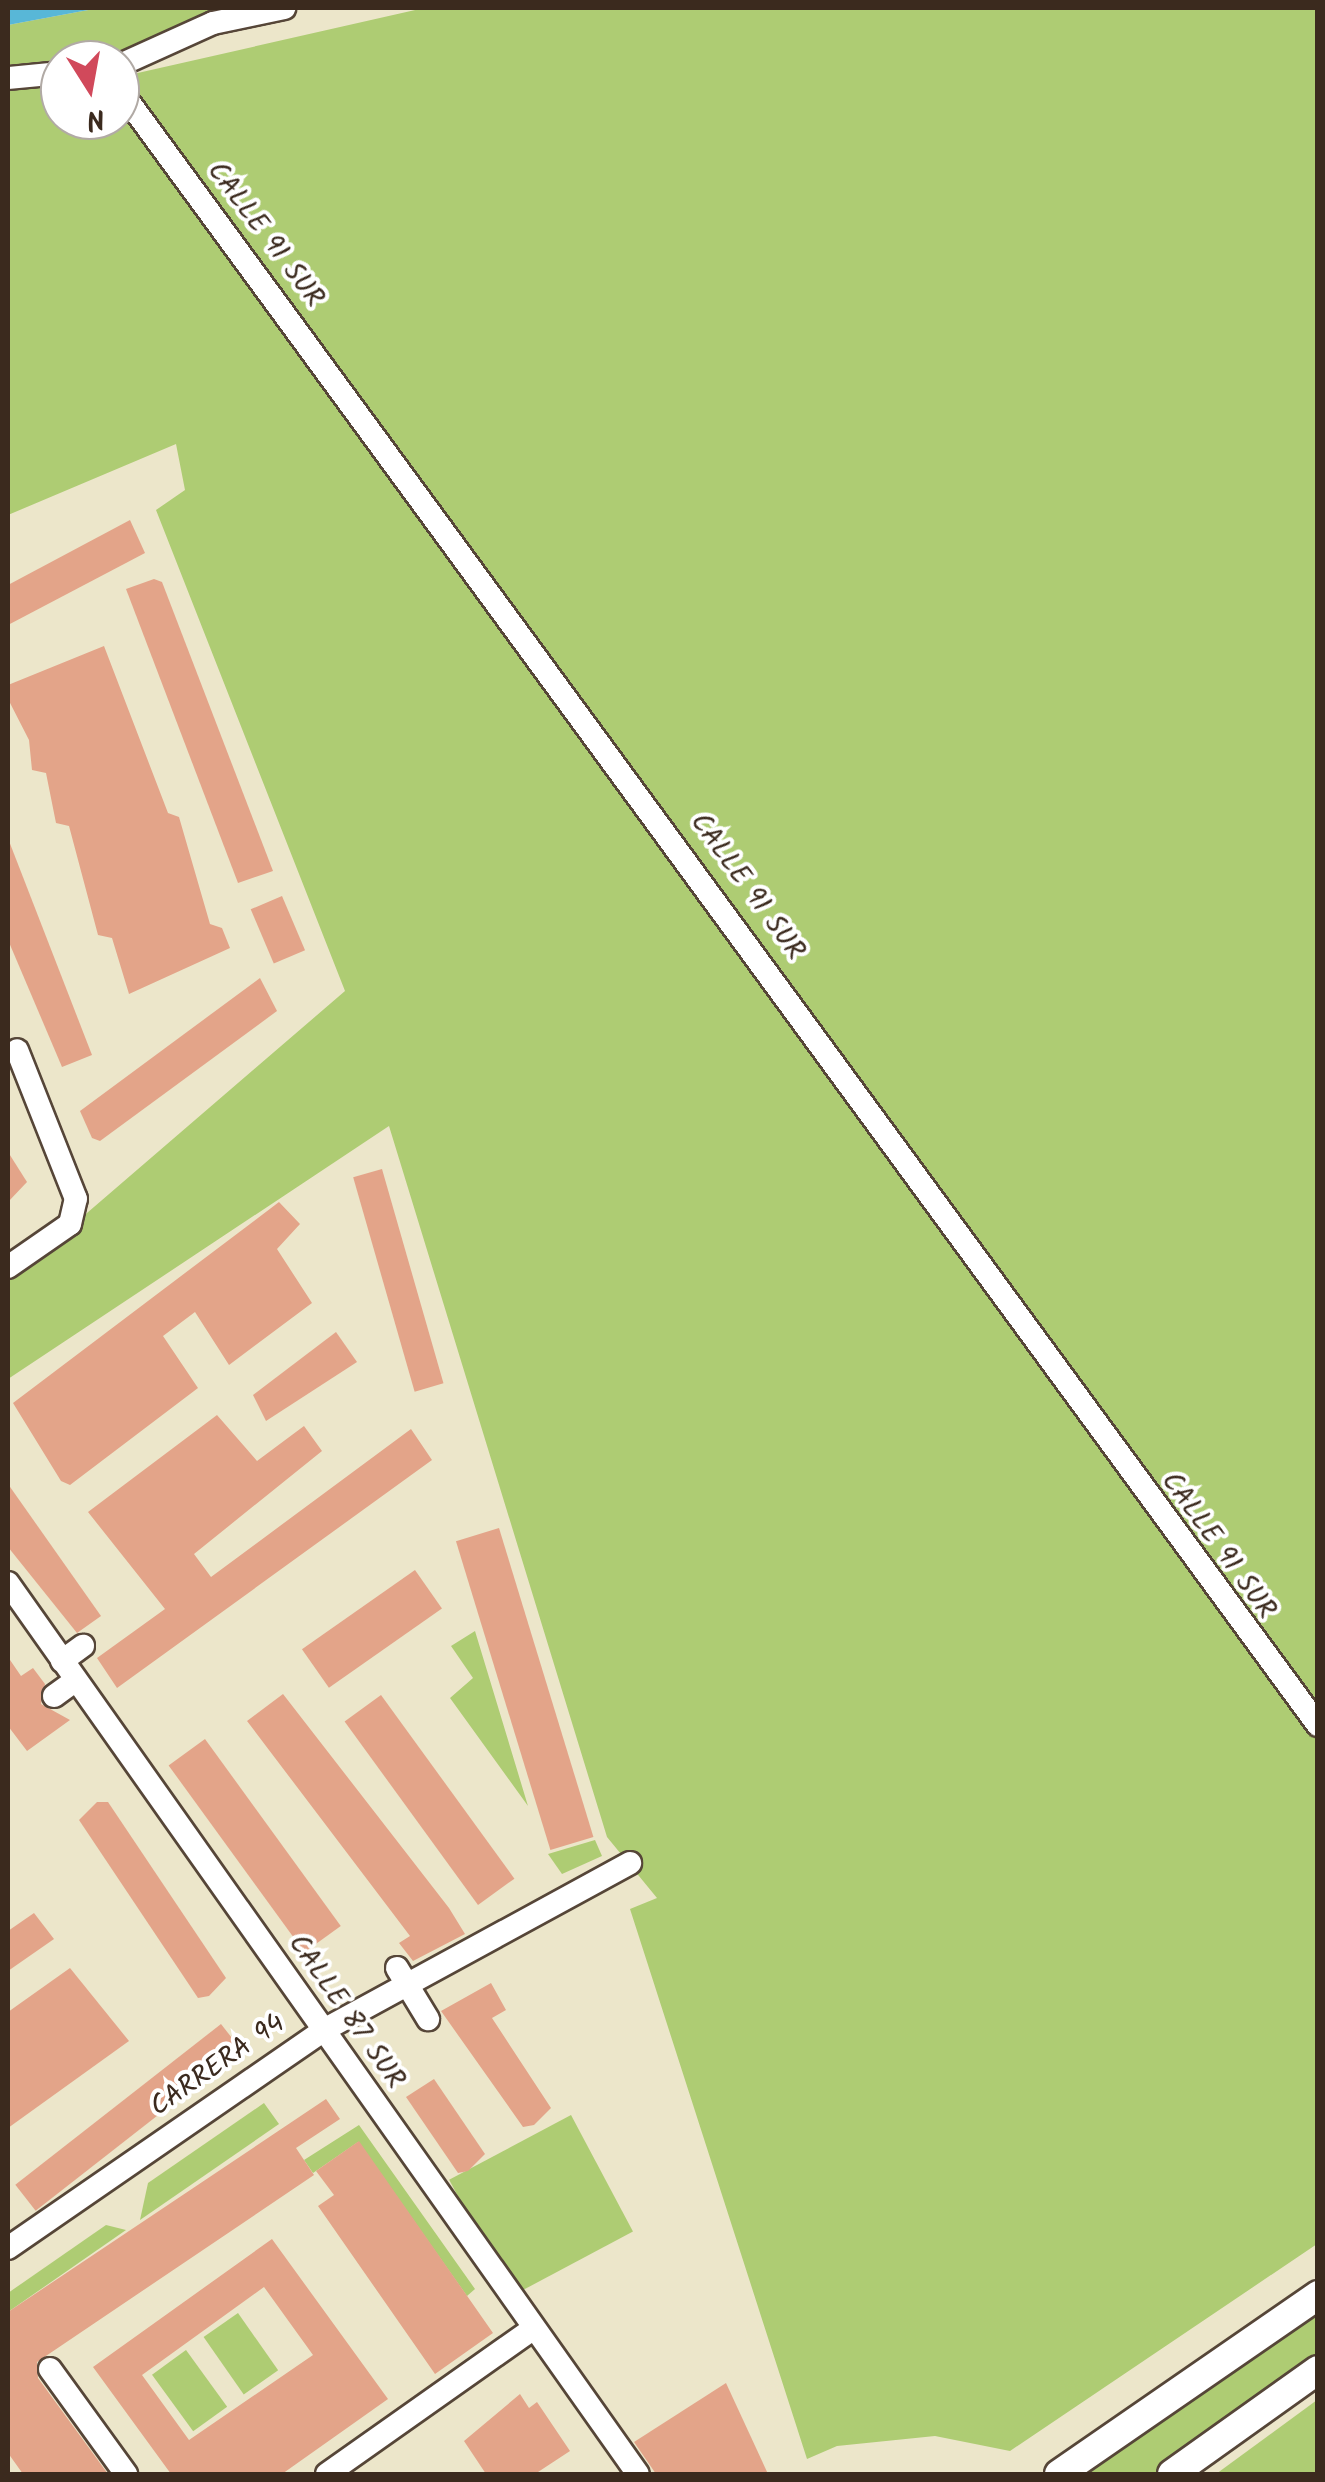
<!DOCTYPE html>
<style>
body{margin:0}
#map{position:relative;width:1325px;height:2482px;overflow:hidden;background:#ece6ca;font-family:Kalam,sans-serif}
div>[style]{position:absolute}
.green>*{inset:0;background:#aecc73;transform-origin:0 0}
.water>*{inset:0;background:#58b7d7}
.building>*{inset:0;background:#e3a489;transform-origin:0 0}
.roads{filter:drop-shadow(2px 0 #564638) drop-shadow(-2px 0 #564638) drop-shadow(0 2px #564638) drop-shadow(0 -2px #564638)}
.minor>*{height:22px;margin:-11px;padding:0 11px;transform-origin:11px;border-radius:11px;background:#fff}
.major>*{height:28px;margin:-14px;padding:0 14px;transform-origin:14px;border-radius:14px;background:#fff}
span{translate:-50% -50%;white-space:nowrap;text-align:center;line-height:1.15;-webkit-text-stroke:8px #fff;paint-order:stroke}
.street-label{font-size:28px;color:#3b2a1e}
.frame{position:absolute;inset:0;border:10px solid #3b2a1e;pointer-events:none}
.north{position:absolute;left:40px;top:40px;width:100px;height:100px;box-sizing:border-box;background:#fff;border:2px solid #b1aaa5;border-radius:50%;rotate:169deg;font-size:28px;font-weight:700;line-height:40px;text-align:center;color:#3b2a1e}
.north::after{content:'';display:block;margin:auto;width:35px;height:45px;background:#d1495b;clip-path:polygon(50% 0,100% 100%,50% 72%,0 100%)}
</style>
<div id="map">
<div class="green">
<i style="clip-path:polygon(99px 8px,232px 8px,108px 55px,8px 65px,8px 25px)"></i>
<i style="clip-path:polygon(424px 8px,1317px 8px,1317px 2244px,1010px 2451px,935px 2436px,837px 2446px,807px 2459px,630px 1909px,657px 1898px,607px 1837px,389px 1126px,8px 1379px,8px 1281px,345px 991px,156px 510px,185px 490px,176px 444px,8px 515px,8px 91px,60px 85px,60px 120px,120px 120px,120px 77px)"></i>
<i style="clip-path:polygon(475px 1631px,528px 1806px,450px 1698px,473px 1678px,451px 1646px)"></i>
<i style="clip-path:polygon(595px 1840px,602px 1856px,562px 1874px,548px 1854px)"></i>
<i style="clip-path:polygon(264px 2103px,279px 2124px,140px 2220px,148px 2183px)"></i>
<i style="left:571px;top:2115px;width:132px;height:138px;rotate:62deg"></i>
<i style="clip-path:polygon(359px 2125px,475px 2289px,467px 2296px,358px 2142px,313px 2173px,304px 2160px)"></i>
<i style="clip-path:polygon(106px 2225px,126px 2230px,8px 2312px,8px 2293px)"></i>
<i style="clip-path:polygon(1317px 2307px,1317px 2360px,1156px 2474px,1076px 2474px)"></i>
<i style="left:238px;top:2313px;width:70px;height:42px;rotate:55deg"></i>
<i style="left:186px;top:2350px;width:70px;height:42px;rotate:54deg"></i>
<i style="clip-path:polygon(1317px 2400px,1317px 2474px,1216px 2474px)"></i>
</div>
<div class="water">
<i style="clip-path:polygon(8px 8px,99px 8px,8px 25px)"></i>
</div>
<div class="building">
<i style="clip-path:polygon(130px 520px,145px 553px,8px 625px,8px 585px)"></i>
<i style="clip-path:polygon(154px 579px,162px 582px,273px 871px,238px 883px,126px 589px)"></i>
<i style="clip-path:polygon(104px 646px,168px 813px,179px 817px,210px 924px,222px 928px,230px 948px,129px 994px,112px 938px,98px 935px,69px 826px,56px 823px,46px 773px,32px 770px,29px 740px,8px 699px,8px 685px)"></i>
<i style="clip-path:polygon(9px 841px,92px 1055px,62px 1067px,8px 940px)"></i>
<i style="left:282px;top:896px;width:59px;height:34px;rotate:67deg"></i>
<i style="clip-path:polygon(260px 978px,277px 1011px,100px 1141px,92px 1138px,80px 1111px)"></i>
<i style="clip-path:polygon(8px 1152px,27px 1182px,8px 1202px)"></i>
<i style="left:382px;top:1169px;width:223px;height:30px;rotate:74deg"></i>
<i style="clip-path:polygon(279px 1202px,300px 1224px,277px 1249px,312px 1303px,229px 1365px,195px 1312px,163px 1336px,198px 1388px,70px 1485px,61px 1481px,13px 1403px)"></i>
<i style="clip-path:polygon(336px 1332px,357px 1362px,266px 1421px,253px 1395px)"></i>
<i style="clip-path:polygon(217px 1415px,257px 1461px,304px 1426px,322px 1451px,194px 1554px,211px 1577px,411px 1429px,432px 1460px,117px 1688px,97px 1658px,165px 1609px,88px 1512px)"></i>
<i style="clip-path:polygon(8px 1484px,101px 1616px,77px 1633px,8px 1547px)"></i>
<i style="left:499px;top:1528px;width:323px;height:45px;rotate:73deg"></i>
<i style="left:415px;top:1570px;width:47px;height:138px;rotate:55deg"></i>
<i style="clip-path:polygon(8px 1657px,21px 1676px,33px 1668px,45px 1684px,41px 1704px,70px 1720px,27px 1751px,8px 1726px)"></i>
<i style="clip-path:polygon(283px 1694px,449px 1908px,465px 1934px,413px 1961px,399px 1943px,410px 1936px,247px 1721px)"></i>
<i style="left:381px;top:1695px;width:227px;height:45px;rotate:54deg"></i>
<i style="left:205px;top:1739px;width:231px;height:45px;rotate:54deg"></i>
<i style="clip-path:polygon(97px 1802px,108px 1802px,226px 1978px,209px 1996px,198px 1998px,79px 1820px)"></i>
<i style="clip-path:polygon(34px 1913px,54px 1939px,8px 1971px,8px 1931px)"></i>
<i style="clip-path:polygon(70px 1968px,129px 2041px,8px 2128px,8px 2012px)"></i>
<i style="clip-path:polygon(491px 1983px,506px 2010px,492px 2018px,551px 2108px,534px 2125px,523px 2127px,441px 2011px)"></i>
<i style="left:221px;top:2024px;width:33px;height:261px;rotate:52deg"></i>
<i style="clip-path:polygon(434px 2079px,485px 2154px,468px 2171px,458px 2173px,406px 2097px)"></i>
<i style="clip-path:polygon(326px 2099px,340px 2119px,296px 2148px,314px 2175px,37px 2362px,38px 2378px,108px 2474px,23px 2474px,8px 2453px,8px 2312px)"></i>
<i style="clip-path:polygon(359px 2141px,493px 2333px,435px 2374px,318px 2206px,334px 2195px,316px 2171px)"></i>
<i style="clip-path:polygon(evenodd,272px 2239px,388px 2399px,282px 2474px,171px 2474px,93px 2367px,272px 2239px,264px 2287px,313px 2355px,189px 2440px,142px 2375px,264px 2287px)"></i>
<i style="clip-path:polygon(726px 2383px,768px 2474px,656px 2474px,634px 2442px)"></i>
<i style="clip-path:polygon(520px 2394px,529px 2408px,537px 2402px,570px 2451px,535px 2474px,486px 2474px,464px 2441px)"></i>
</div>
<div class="roads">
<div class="minor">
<i style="left:120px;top:65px;width:102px;rotate:-24.3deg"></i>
<i style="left:213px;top:23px;width:73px;rotate:-11.9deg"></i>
<i style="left:8px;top:78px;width:52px;rotate:-5.5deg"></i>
<i style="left:120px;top:90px;width:2027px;rotate:53.77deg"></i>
<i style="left:8px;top:1267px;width:75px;rotate:-34.7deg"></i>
<i style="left:70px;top:1224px;width:26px;rotate:-77deg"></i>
<i style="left:76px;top:1199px;width:160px;rotate:-111.6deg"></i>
<i style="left:8px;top:1583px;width:1091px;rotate:54.74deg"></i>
<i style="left:62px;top:1661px;width:26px;rotate:-36deg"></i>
<i style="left:54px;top:1696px;width:27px;rotate:-36deg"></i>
<i style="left:397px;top:1968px;width:60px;rotate:58.7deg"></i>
<i style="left:8px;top:2248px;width:382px;rotate:-34.6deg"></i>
<i style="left:322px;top:2031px;width:351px;rotate:-28.6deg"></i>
<i style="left:50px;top:2369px;width:130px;rotate:54.1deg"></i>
<i style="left:327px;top:2474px;width:253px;rotate:-35.2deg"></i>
</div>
<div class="major">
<i style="left:1059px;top:2474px;width:315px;rotate:-34.6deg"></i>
<i style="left:1172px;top:2474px;width:179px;rotate:-35.5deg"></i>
</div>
</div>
<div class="street-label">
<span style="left:265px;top:235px;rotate:53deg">CALLE 91 SUR</span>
<span style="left:747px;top:887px;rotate:54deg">CALLE 91 SUR</span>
<span style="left:1218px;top:1546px;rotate:54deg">CALLE 91 SUR</span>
<span style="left:346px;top:2012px;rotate:55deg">CALLE 87 SUR</span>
<span style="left:218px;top:2066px;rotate:-35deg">CARRERA 94</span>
</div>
<div class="frame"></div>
<div class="north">N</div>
</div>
